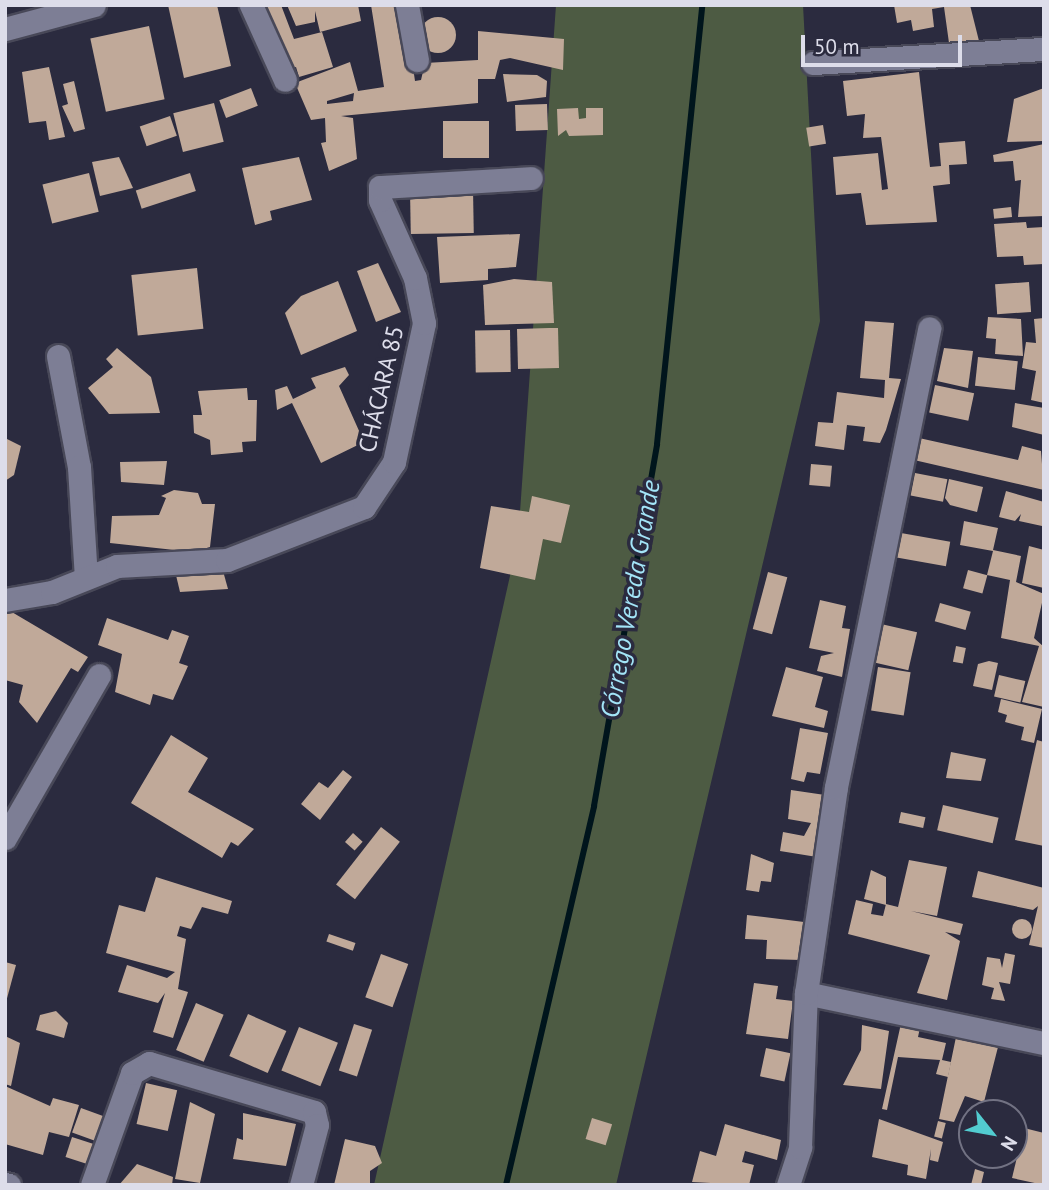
<!DOCTYPE html>
<meta charset="utf-8">
<style>
body{margin:0}
#map{position:relative;width:1049px;height:1190px;overflow:hidden;background:#2b2b3f;font-family:"PT Sans",sans-serif}
div>[style]{position:absolute}
.forest>*{inset:0;background:#4d5b43}
.stream>*{height:6px;margin:-3px;padding:0 3px;transform-origin:3px;border-radius:3px;background:#00151c}
.building>*{inset:0;background:#c0a999;transform-origin:0 0}
.round{border-radius:50%}
.roads{filter:drop-shadow(2px 0 #484858) drop-shadow(-2px 0 #484858) drop-shadow(0 2px #484858) drop-shadow(0 -2px #484858)}
.street>*{height:23px;margin:-11.5px;padding:0 11.5px;transform-origin:11.5px;border-radius:11.5px;background:#7d7e95}
span{translate:-50% -50%;white-space:nowrap;text-align:center;line-height:1.15;-webkit-text-stroke:7px #2b2b3f;paint-order:stroke}
.street-label{font-size:24px;color:#ddddea}
.water-label{font-size:26px;color:#a3e5f8;font-style:italic}
.frame{position:absolute;inset:0;border:7px solid #ddddea;pointer-events:none}
.north{position:absolute;left:958px;top:1099px;width:70px;height:70px;box-sizing:border-box;background:#2b2b3f;border:2px solid #727283;border-radius:50%;rotate:121deg;font-size:19px;font-weight:700;line-height:28px;text-align:center;color:#ddddea}
.north::after{content:'';display:block;margin:auto;width:24px;height:32px;background:#52ccd0;clip-path:polygon(50% 0,100% 100%,50% 72%,0 100%)}
.scale{position:absolute;left:801px;top:35px;width:161px;height:32px;box-sizing:border-box;border:4px solid #ddddea;border-top:0;padding-left:9px;font-size:21px;line-height:24px;white-space:nowrap;color:#ddddea;-webkit-text-stroke:5px #2b2b3f;paint-order:stroke}
</style>
<div id="map">
<div class="forest">
<i style="clip-path:polygon(556px 5px,803px 5px,820px 321px,616px 1185px,374px 1185px,518px 540px)"></i>
</div>
<div class="stream">
<i style="left:506px;top:1185px;width:389px;rotate:-76.9deg"></i>
<i style="left:594px;top:806px;width:367px;rotate:-80.1deg"></i>
<i style="left:657px;top:444px;width:441px;rotate:-84.1deg"></i>
</div>
<div class="building">
<i style="clip-path:polygon(168px 5px,217px 5px,231px 66px,184px 78px)"></i>
<i style="clip-path:polygon(263px 5px,281px 5px,294px 39px,322px 32px,333px 67px,299px 77px,296px 67px,289px 69px)"></i>
<i style="clip-path:polygon(287px 5px,358px 5px,361px 21px,320px 32px,315px 11px,315px 22px,296px 26px)"></i>
<i style="clip-path:polygon(evenodd,371px 5px,404px 5px,415px 81px,421px 80px,425px 63px,478px 60px,478px 31px,564px 39px,563px 70px,510px 58px,500px 60px,495px 79px,478px 79px,478px 103px,341px 116px,353px 118px,357px 159px,329px 171px,321px 143px,326px 142px,325px 118px,311px 120px,295px 83px,350px 62px,358px 91px,384px 87px,371px 5px,354px 93px,353px 101px,327px 104px,327px 101px,354px 93px)"></i>
<i style="clip-path:polygon(894px 5px,970px 5px,979px 41px,949px 43px,944px 7px,932px 9px,934px 27px,913px 31px,911px 20px,897px 23px)"></i>
<i class="round" style="left:420px;top:17px;width:36px;height:36px"></i>
<i style="left:149px;top:26px;width:75px;height:60px;rotate:78deg"></i>
<i style="clip-path:polygon(49px 67px,65px 137px,49px 140px,46px 121px,29px 123px,22px 72px)"></i>
<i style="clip-path:polygon(919px 72px,930px 167px,941px 166px,939px 143px,965px 141px,967px 164px,949px 165px,950px 184px,933px 186px,937px 222px,866px 225px,861px 193px,836px 195px,833px 157px,878px 153px,882px 190px,888px 189px,881px 137px,863px 138px,865px 114px,847px 116px,843px 81px)"></i>
<i style="clip-path:polygon(503px 74px,537px 75px,547px 81px,546px 97px,507px 102px)"></i>
<i style="clip-path:polygon(74px 81px,85px 129px,74px 132px,62px 106px,68px 104px,63px 84px)"></i>
<i style="left:251px;top:88px;width:19px;height:34px;rotate:69deg"></i>
<i style="clip-path:polygon(1044px 88px,1044px 141px,1007px 142px,1014px 99px)"></i>
<i style="left:214px;top:103px;width:40px;height:42px;rotate:76deg"></i>
<i style="left:547px;top:104px;width:26px;height:32px;rotate:88deg"></i>
<i style="clip-path:polygon(578px 108px,579px 119px,586px 118px,586px 108px,603px 108px,603px 135px,569px 136px,566px 130px,558px 136px,557px 109px)"></i>
<i style="left:170px;top:116px;width:21px;height:32px;rotate:71deg"></i>
<i style="left:489px;top:121px;width:37px;height:46px;rotate:90deg"></i>
<i style="left:823px;top:125px;width:19px;height:17px;rotate:81deg"></i>
<i style="clip-path:polygon(1044px 144px,1044px 216px,1018px 217px,1021px 180px,1015px 181px,1013px 161px,994px 162px,993px 155px)"></i>
<i style="clip-path:polygon(119px 157px,133px 188px,100px 196px,92px 162px)"></i>
<i style="clip-path:polygon(299px 157px,312px 200px,270px 211px,272px 220px,255px 225px,242px 168px)"></i>
<i style="left:89px;top:173px;width:40px;height:48px;rotate:76deg"></i>
<i style="left:190px;top:173px;width:19px;height:57px;rotate:72deg"></i>
<i style="left:473px;top:189px;width:44px;height:63px;rotate:89deg"></i>
<i style="left:1011px;top:207px;width:10px;height:18px;rotate:84deg"></i>
<i style="clip-path:polygon(1026px 222px,1027px 228px,1044px 227px,1044px 264px,1024px 265px,1023px 256px,997px 257px,994px 224px)"></i>
<i style="clip-path:polygon(520px 234px,516px 267px,488px 269px,488px 280px,440px 283px,437px 237px)"></i>
<i style="clip-path:polygon(378px 263px,401px 312px,376px 322px,357px 271px)"></i>
<i style="left:197px;top:268px;width:61px;height:66px;rotate:84deg"></i>
<i style="clip-path:polygon(514px 279px,552px 282px,554px 323px,485px 325px,483px 285px)"></i>
<i style="clip-path:polygon(338px 281px,357px 331px,301px 355px,285px 313px,301px 296px)"></i>
<i style="left:1029px;top:282px;width:30px;height:34px;rotate:86deg"></i>
<i style="clip-path:polygon(988px 317px,1021px 319px,1023px 356px,995px 354px,996px 339px,986px 338px)"></i>
<i style="clip-path:polygon(1044px 318px,1044px 403px,1031px 400px,1036px 371px,1022px 368px,1026px 342px,1036px 343px,1034px 319px)"></i>
<i style="clip-path:polygon(865px 321px,894px 323px,889px 378px,901px 379px,886px 430px,880px 443px,863px 441px,865px 427px,847px 425px,844px 450px,815px 446px,818px 422px,833px 423px,837px 392px,884px 398px,885px 380px,860px 378px)"></i>
<i style="clip-path:polygon(549px 328px,558px 328px,559px 368px,518px 369px,517px 329px)"></i>
<i style="left:510px;top:330px;width:42px;height:35px;rotate:89deg"></i>
<i style="clip-path:polygon(117px 348px,151px 377px,160px 413px,109px 414px,88px 388px,113px 367px,106px 359px)"></i>
<i style="clip-path:polygon(944px 348px,973px 351px,968px 388px,937px 381px)"></i>
<i style="left:978px;top:357px;width:40px;height:29px;rotate:6deg"></i>
<i style="clip-path:polygon(345px 367px,349px 375px,339px 386px,364px 442px,321px 463px,292px 403px,277px 410px,275px 390px,287px 386px,293px 399px,316px 388px,311px 378px)"></i>
<i style="left:935px;top:385px;width:40px;height:28px;rotate:12deg"></i>
<i style="clip-path:polygon(247px 388px,248px 400px,257px 400px,256px 441px,242px 442px,243px 452px,211px 455px,210px 440px,194px 433px,193px 415px,202px 415px,198px 391px)"></i>
<i style="clip-path:polygon(1015px 403px,1044px 408px,1044px 435px,1012px 427px)"></i>
<i style="clip-path:polygon(5px 438px,21px 446px,14px 475px,5px 481px)"></i>
<i style="clip-path:polygon(919px 438px,1018px 460px,1022px 446px,1041px 451px,1044px 490px,914px 460px)"></i>
<i style="clip-path:polygon(167px 461px,164px 485px,121px 482px,120px 462px)"></i>
<i style="left:811px;top:464px;width:21px;height:21px;rotate:5deg"></i>
<i style="left:915px;top:473px;width:33px;height:23px;rotate:11deg"></i>
<i style="clip-path:polygon(949px 479px,983px 487px,977px 512px,950px 505px,945px 498px)"></i>
<i style="clip-path:polygon(174px 490px,198px 493px,202px 504px,215px 504px,210px 547px,193px 552px,110px 543px,112px 516px,159px 515px,166px 498px,161px 496px)"></i>
<i style="clip-path:polygon(1006px 491px,1044px 502px,1042px 526px,1019px 521px,1021px 514px,1015px 521px,999px 517px)"></i>
<i style="clip-path:polygon(532px 496px,570px 505px,561px 543px,543px 539px,535px 580px,480px 568px,491px 506px,529px 512px)"></i>
<i style="clip-path:polygon(964px 521px,998px 528px,993px 550px,1021px 556px,1016px 582px,1044px 594px,1034px 638px,1044px 647px,1044px 707px,1022px 702px,1039px 646px,1001px 638px,1010px 580px,987px 575px,993px 551px,960px 545px)"></i>
<i style="left:901px;top:533px;width:50px;height:25px;rotate:10deg"></i>
<i style="clip-path:polygon(1029px 546px,1044px 550px,1044px 588px,1022px 583px)"></i>
<i style="left:968px;top:570px;width:20px;height:19px;rotate:15deg"></i>
<i style="clip-path:polygon(175px 571px,223px 571px,228px 589px,180px 592px)"></i>
<i style="left:768px;top:572px;width:20px;height:59px;rotate:15deg"></i>
<i style="clip-path:polygon(820px 600px,846px 606px,842px 628px,850px 629px,842px 677px,817px 671px,821px 656px,834px 653px,809px 648px)"></i>
<i style="left:940px;top:603px;width:32px;height:19px;rotate:16deg"></i>
<i style="clip-path:polygon(5px 608px,88px 657px,78px 672px,71px 668px,37px 723px,19px 702px,23px 685px,5px 680px)"></i>
<i style="clip-path:polygon(107px 618px,168px 640px,172px 630px,189px 636px,179px 663px,188px 666px,173px 700px,153px 694px,150px 705px,115px 692px,122px 654px,98px 645px)"></i>
<i style="left:881px;top:624px;width:37px;height:39px;rotate:13deg"></i>
<i style="left:956px;top:646px;width:10px;height:16px;rotate:11deg"></i>
<i style="clip-path:polygon(989px 661px,998px 663px,992px 690px,973px 686px,978px 664px)"></i>
<i style="clip-path:polygon(786px 667px,823px 677px,815px 707px,828px 711px,824px 728px,772px 716px)"></i>
<i style="left:878px;top:667px;width:33px;height:44px;rotate:9deg"></i>
<i style="left:999px;top:675px;width:27px;height:22px;rotate:13deg"></i>
<i style="clip-path:polygon(1001px 699px,1042px 709px,1034px 743px,1021px 740px,1024px 727px,1005px 722px,1007px 715px,998px 712px)"></i>
<i style="clip-path:polygon(800px 728px,828px 733px,820px 774px,807px 772px,804px 782px,791px 779px)"></i>
<i style="clip-path:polygon(171px 735px,208px 758px,188px 792px,254px 829px,238px 846px,231px 842px,222px 858px,131px 803px)"></i>
<i style="clip-path:polygon(1037px 740px,1044px 742px,1044px 846px,1015px 840px)"></i>
<i style="clip-path:polygon(951px 752px,986px 759px,981px 781px,946px 778px)"></i>
<i style="clip-path:polygon(343px 770px,352px 777px,320px 820px,301px 804px,319px 782px,328px 788px)"></i>
<i style="clip-path:polygon(791px 790px,825px 795px,817px 857px,780px 851px,783px 832px,804px 836px,811px 823px,788px 819px)"></i>
<i style="left:943px;top:805px;width:57px;height:26px;rotate:13deg"></i>
<i style="left:901px;top:812px;width:25px;height:11px;rotate:12deg"></i>
<i style="left:381px;top:827px;width:24px;height:73px;rotate:38deg"></i>
<i style="left:353px;top:833px;width:13px;height:12px;rotate:42deg"></i>
<i style="clip-path:polygon(751px 854px,774px 863px,771px 882px,761px 881px,759px 892px,746px 890px)"></i>
<i style="clip-path:polygon(909px 860px,947px 867px,937px 916px,911px 911px,963px 924px,960px 935px,945px 932px,960px 941px,947px 1000px,917px 993px,930px 955px,848px 934px,856px 900px,873px 904px,871px 914px,883px 916px,886px 904px,898px 907px)"></i>
<i style="clip-path:polygon(871px 870px,886px 877px,886px 905px,864px 899px)"></i>
<i style="clip-path:polygon(978px 871px,1044px 888px,1044px 948px,1029px 945px,1038px 906px,1033px 910px,972px 897px)"></i>
<i style="clip-path:polygon(156px 877px,232px 901px,228px 914px,202px 907px,191px 929px,180px 926px,177px 936px,186px 939px,178px 989px,188px 992px,173px 1038px,153px 1032px,165px 993px,158px 1003px,118px 992px,127px 965px,167px 978px,175px 972px,106px 953px,119px 905px,145px 912px)"></i>
<i style="clip-path:polygon(747px 915px,804px 922px,801px 960px,766px 959px,767px 940px,745px 939px)"></i>
<i class="round" style="left:1012px;top:919px;width:20px;height:20px"></i>
<i style="left:329px;top:934px;width:28px;height:8px;rotate:19deg"></i>
<i style="clip-path:polygon(1005px 953px,1015px 955px,1010px 984px,999px 982px,1005px 1001px,991px 999px,994px 988px,982px 985px,987px 957px,1000px 959px,1002px 968px)"></i>
<i style="left:381px;top:954px;width:29px;height:46px;rotate:20deg"></i>
<i style="clip-path:polygon(5px 962px,16px 965px,6px 1002px,5px 1002px)"></i>
<i style="clip-path:polygon(754px 983px,778px 986px,776px 999px,793px 1001px,788px 1039px,746px 1034px)"></i>
<i style="left:196px;top:1003px;width:30px;height:51px;rotate:23deg"></i>
<i style="clip-path:polygon(56px 1011px,68px 1023px,64px 1038px,36px 1030px,40px 1015px)"></i>
<i style="left:248px;top:1014px;width:42px;height:46px;rotate:24deg"></i>
<i style="clip-path:polygon(902px 1019px,921px 1023px,918px 1037px,946px 1043px,942px 1060px,951px 1062px,948px 1077px,936px 1074px,940px 1060px,898px 1057px,887px 1110px,882px 1109px)"></i>
<i style="left:354px;top:1024px;width:19px;height:49px;rotate:18deg"></i>
<i style="clip-path:polygon(862px 1025px,889px 1031px,881px 1089px,843px 1085px,861px 1050px)"></i>
<i style="left:299px;top:1027px;width:42px;height:47px;rotate:22deg"></i>
<i style="clip-path:polygon(5px 1036px,20px 1043px,11px 1086px,5px 1084px)"></i>
<i style="clip-path:polygon(956px 1037px,998px 1047px,984px 1102px,965px 1096px,954px 1122px,939px 1119px)"></i>
<i style="left:766px;top:1048px;width:25px;height:29px;rotate:12deg"></i>
<i style="left:146px;top:1083px;width:32px;height:42px;rotate:13deg"></i>
<i style="clip-path:polygon(5px 1086px,50px 1106px,53px 1098px,79px 1105px,69px 1137px,49px 1132px,43px 1155px,5px 1144px)"></i>
<i style="clip-path:polygon(190px 1102px,215px 1114px,200px 1183px,175px 1179px)"></i>
<i style="left:81px;top:1108px;width:30px;height:26px;rotate:20deg"></i>
<i style="clip-path:polygon(243px 1113px,296px 1124px,286px 1166px,233px 1159px,237px 1138px,243px 1140px)"></i>
<i style="left:592px;top:1118px;width:21px;height:22px;rotate:17deg"></i>
<i style="clip-path:polygon(879px 1119px,943px 1142px,938px 1162px,930px 1160px,931px 1149px,926px 1179px,907px 1175px,908px 1165px,872px 1157px)"></i>
<i style="left:938px;top:1121px;width:8px;height:16px;rotate:14deg"></i>
<i style="clip-path:polygon(725px 1124px,781px 1140px,777px 1160px,745px 1151px,742px 1162px,754px 1165px,749px 1185px,692px 1182px,700px 1151px,716px 1156px)"></i>
<i style="clip-path:polygon(1024px 1128px,1044px 1133px,1044px 1185px,1012px 1178px)"></i>
<i style="left:72px;top:1137px;width:26px;height:21px;rotate:18deg"></i>
<i style="clip-path:polygon(345px 1139px,375px 1146px,382px 1163px,370px 1171px,370px 1185px,334px 1185px)"></i>
<i style="clip-path:polygon(137px 1164px,173px 1177px,172px 1185px,119px 1185px)"></i>
<i style="clip-path:polygon(975px 1169px,984px 1172px,981px 1185px,971px 1185px)"></i>
</div>
<div class="roads">
<div class="street">
<i style="left:251px;top:5px;width:82px;rotate:65.6deg"></i>
<i style="left:407px;top:5px;width:56px;rotate:79.7deg"></i>
<i style="left:5px;top:29px;width:92px;rotate:-15.1deg"></i>
<i style="left:813px;top:63px;width:231px;rotate:-3.5deg"></i>
<i style="left:58px;top:356px;width:113px;rotate:79.3deg"></i>
<i style="left:79px;top:467px;width:111px;rotate:86.4deg"></i>
<i style="left:5px;top:600px;width:48px;rotate:-9.7deg"></i>
<i style="left:52px;top:592px;width:70px;rotate:-21.8deg"></i>
<i style="left:117px;top:566px;width:110px;rotate:-3.1deg"></i>
<i style="left:227px;top:560px;width:147px;rotate:-21.1deg"></i>
<i style="left:364px;top:507px;width:54px;rotate:-56.3deg"></i>
<i style="left:394px;top:462px;width:142px;rotate:-77.8deg"></i>
<i style="left:424px;top:323px;width:46px;rotate:-101.3deg"></i>
<i style="left:415px;top:278px;width:85px;rotate:-114.2deg"></i>
<i style="left:380px;top:200px;width:13px;rotate:-90deg"></i>
<i style="left:380px;top:187px;width:151px;rotate:-3.4deg"></i>
<i style="left:5px;top:838px;width:188px;rotate:-60deg"></i>
<i style="left:806px;top:993px;width:243px;rotate:11.9deg"></i>
<i style="left:5px;top:1184px;width:4px;rotate:14deg"></i>
<i style="left:92px;top:1185px;width:119px;rotate:-70.3deg"></i>
<i style="left:132px;top:1073px;width:20px;rotate:-30deg"></i>
<i style="left:149px;top:1063px;width:172px;rotate:16.5deg"></i>
<i style="left:314px;top:1112px;width:13px;rotate:77deg"></i>
<i style="left:317px;top:1125px;width:62px;rotate:104.9deg"></i>
<i style="left:788px;top:1185px;width:40px;rotate:-72deg"></i>
<i style="left:800px;top:1147px;width:154px;rotate:-87.8deg"></i>
<i style="left:806px;top:993px;width:208px;rotate:-81.7deg"></i>
<i style="left:836px;top:787px;width:468px;rotate:-78.5deg"></i>
</div>
</div>
<div class="street-label">
<span style="left:381px;top:389px;rotate:-77deg">CHÁCARA 85</span>
</div>
<div class="water-label">
<span style="left:630px;top:599px;rotate:-80deg">Córrego Vereda Grande</span>
</div>
<div class="frame"></div>
<div class="north">N</div>
<div class="scale">50 m</div>
</div>
